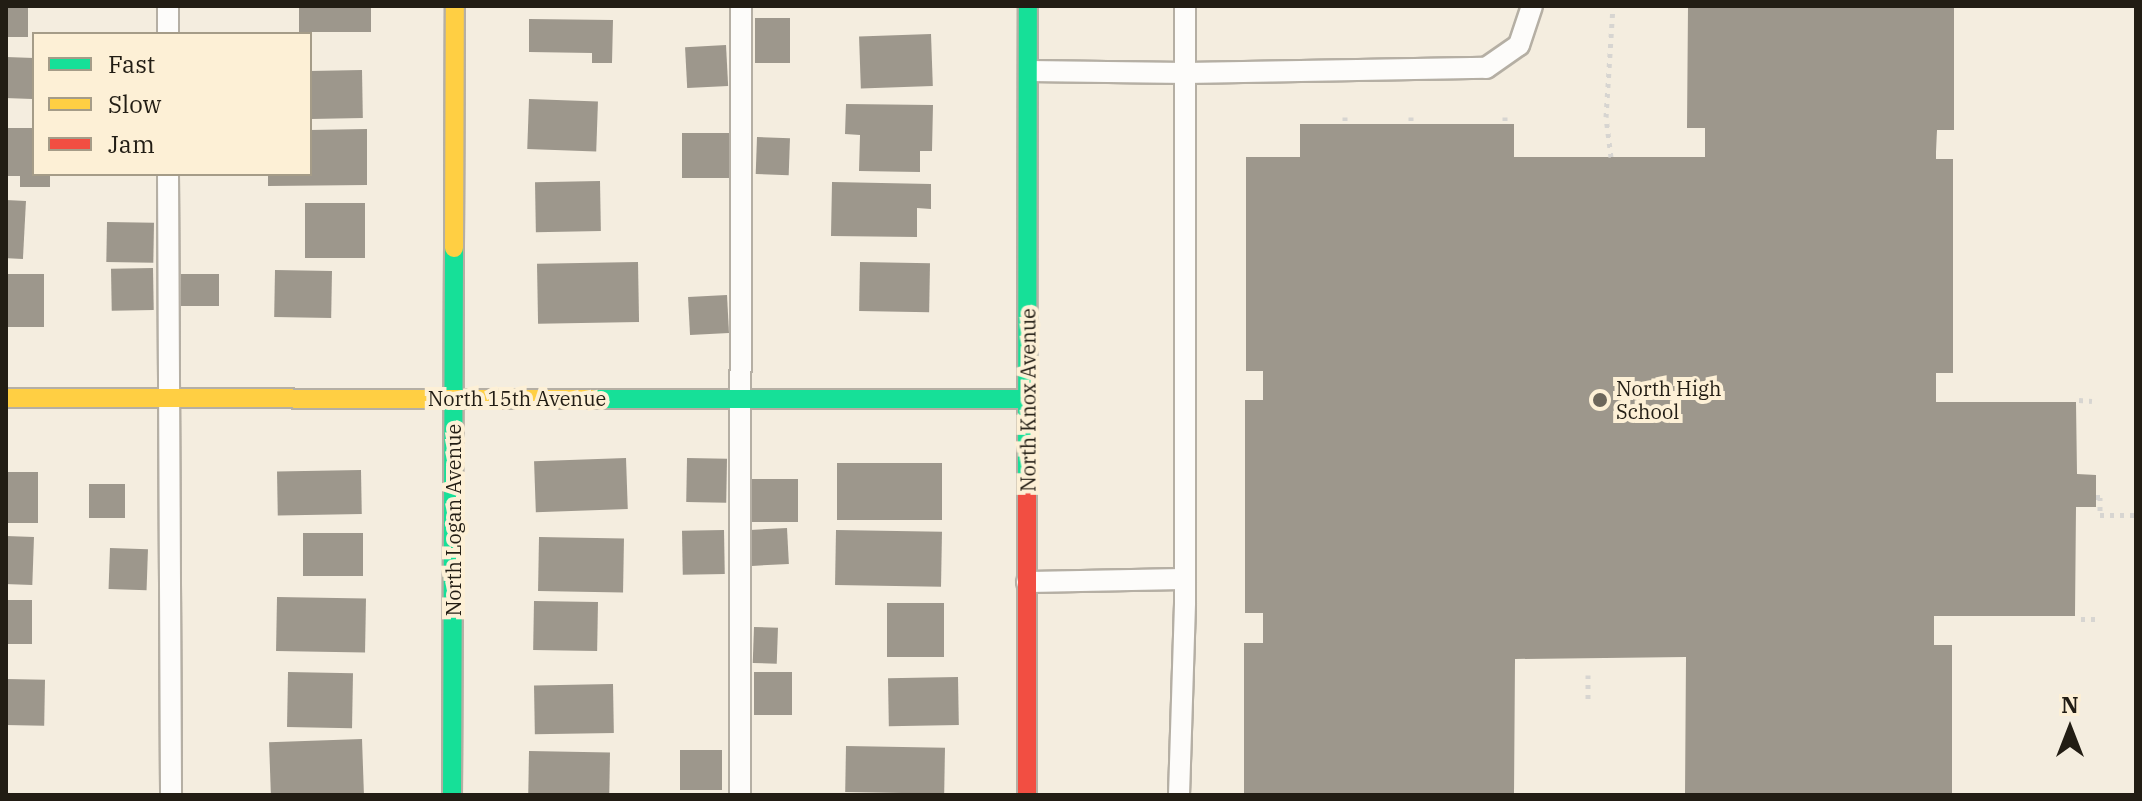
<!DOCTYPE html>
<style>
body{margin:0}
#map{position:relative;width:2142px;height:801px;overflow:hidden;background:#f4eddf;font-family:"IBM Plex Serif",serif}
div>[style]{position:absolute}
.building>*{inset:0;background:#9d978c;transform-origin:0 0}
.path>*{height:5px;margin-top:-2.5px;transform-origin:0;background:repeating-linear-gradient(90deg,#d7d5d1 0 4px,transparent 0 10px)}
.roads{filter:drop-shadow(2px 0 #b5afa4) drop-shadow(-2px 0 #b5afa4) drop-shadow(0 2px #b5afa4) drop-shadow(0 -2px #b5afa4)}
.lane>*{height:20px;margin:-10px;padding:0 10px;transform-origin:10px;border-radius:10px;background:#fdfcfa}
.fast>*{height:18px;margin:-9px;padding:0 9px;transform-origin:9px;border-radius:9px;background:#16e098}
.slow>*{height:18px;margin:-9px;padding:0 9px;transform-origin:9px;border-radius:9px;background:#ffcf43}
.jam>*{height:18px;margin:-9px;padding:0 9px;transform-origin:9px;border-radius:9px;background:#f24e42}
.dots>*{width:22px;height:22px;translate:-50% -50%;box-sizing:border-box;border:4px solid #fdf0d6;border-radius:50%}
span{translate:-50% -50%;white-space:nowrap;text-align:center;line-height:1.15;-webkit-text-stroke:8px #fdf0d6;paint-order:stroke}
.poi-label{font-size:20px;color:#221d14}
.left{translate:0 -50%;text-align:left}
.street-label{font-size:20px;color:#221d14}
.frame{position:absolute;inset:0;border:8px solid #221d14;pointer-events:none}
.legend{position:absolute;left:32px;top:32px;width:280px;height:144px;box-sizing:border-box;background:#fdf0d6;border:2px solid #a59c88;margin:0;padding:10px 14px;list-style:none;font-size:24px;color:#221d14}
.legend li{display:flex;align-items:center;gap:16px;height:40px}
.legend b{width:40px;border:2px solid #a59c88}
.north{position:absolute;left:2030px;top:689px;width:80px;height:80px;-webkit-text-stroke:6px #fdf0d6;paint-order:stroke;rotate:0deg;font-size:22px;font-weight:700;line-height:32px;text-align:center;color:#221d14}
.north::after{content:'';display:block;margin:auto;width:28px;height:36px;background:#221d14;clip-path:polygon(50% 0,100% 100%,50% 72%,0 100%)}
</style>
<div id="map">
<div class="building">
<i style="left:6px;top:6px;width:22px;height:31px"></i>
<i style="left:299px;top:6px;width:72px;height:26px"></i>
<i style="clip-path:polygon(1688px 6px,1954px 6px,1954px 130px,1937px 130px,1936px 152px,1936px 159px,1953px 159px,1953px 373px,1936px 373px,1936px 402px,2076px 402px,2077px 474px,2096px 475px,2096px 507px,2076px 507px,2075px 616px,1934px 616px,1934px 645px,1952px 645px,1952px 795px,1685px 795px,1686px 657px,1515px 659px,1514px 795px,1244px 795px,1244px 643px,1263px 643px,1263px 613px,1245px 613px,1245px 400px,1263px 400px,1263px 371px,1246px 371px,1246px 157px,1300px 157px,1300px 124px,1514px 124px,1514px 157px,1705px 157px,1705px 128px,1687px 128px)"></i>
<i style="left:755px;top:18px;width:35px;height:45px"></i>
<i style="clip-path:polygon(529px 19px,613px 20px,612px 63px,592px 63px,592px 53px,529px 52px)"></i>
<i style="left:931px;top:34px;width:52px;height:72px;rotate:88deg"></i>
<i style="left:726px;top:45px;width:41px;height:41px;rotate:87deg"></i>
<i style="left:6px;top:57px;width:28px;height:41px;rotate:2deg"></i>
<i style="left:362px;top:70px;width:48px;height:52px;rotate:89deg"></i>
<i style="left:529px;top:99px;width:69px;height:50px;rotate:2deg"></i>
<i style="clip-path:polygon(846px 104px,933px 105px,932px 151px,920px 151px,920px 172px,859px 171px,860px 135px,845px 134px)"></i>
<i style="clip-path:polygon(6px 128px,34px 128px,34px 174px,50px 174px,50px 187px,20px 187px,20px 176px,6px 176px)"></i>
<i style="clip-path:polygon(367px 129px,367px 185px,268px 186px,268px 174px,310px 174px,310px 130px)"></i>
<i style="left:682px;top:133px;width:48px;height:45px"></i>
<i style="left:757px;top:137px;width:33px;height:37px;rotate:2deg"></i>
<i style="left:600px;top:181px;width:50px;height:65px;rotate:89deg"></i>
<i style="clip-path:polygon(832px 182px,931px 184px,931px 209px,917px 208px,917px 237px,831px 236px)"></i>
<i style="left:6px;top:200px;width:20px;height:58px;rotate:3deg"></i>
<i style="left:305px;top:203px;width:60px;height:55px"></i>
<i style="left:107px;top:222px;width:47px;height:40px;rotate:1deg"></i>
<i style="left:638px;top:262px;width:60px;height:101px;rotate:89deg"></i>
<i style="left:860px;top:262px;width:70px;height:49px;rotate:1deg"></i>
<i style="left:153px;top:268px;width:42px;height:42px;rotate:89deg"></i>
<i style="left:275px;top:270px;width:57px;height:47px;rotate:1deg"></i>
<i style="left:6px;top:274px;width:38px;height:53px"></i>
<i style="left:181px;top:274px;width:38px;height:32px"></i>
<i style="left:727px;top:295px;width:38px;height:39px;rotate:87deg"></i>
<i style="left:626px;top:458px;width:51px;height:92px;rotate:88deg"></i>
<i style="left:687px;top:458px;width:40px;height:44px;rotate:1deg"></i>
<i style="left:837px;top:463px;width:105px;height:57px"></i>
<i style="left:361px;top:470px;width:44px;height:84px;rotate:89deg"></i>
<i style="left:6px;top:472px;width:32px;height:51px"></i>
<i style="left:751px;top:479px;width:47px;height:43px"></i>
<i style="left:89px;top:484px;width:36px;height:34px"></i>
<i style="left:787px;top:528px;width:36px;height:37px;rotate:87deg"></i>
<i style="left:724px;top:530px;width:44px;height:42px;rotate:89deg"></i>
<i style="left:836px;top:530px;width:106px;height:55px;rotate:1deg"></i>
<i style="left:303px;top:533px;width:60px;height:43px"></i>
<i style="left:6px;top:536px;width:28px;height:48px;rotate:2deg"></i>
<i style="left:539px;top:537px;width:85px;height:54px;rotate:1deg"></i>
<i style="left:110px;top:548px;width:38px;height:41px;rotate:2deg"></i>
<i style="left:277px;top:597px;width:89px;height:54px;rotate:1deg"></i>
<i style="left:6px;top:600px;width:26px;height:44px"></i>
<i style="left:534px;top:601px;width:64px;height:49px;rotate:1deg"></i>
<i style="left:887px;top:603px;width:57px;height:54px"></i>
<i style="left:754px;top:627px;width:24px;height:36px;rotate:2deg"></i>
<i style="left:288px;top:672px;width:65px;height:55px;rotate:1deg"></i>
<i style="left:792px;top:672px;width:43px;height:38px;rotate:90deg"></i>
<i style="left:958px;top:677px;width:48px;height:70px;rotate:89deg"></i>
<i style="left:6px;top:679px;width:39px;height:46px;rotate:1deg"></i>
<i style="left:613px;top:684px;width:49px;height:79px;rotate:89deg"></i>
<i style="left:362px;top:739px;width:54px;height:93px;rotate:88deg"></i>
<i style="left:846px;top:746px;width:99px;height:46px;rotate:1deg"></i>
<i style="left:680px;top:750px;width:42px;height:40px"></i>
<i style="left:529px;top:751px;width:81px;height:44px;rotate:1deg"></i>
</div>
<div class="path">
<i style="left:1345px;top:117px;width:7px;rotate:90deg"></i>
<i style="left:1411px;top:117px;width:7px;rotate:90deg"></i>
<i style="left:1505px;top:117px;width:7px;rotate:90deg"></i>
<i style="left:1611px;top:157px;width:40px;rotate:-97.1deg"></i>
<i style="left:1606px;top:117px;width:111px;rotate:-86.4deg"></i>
<i style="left:2079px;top:400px;width:13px;rotate:4deg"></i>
<i style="left:2096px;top:497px;width:4px"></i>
<i style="left:2100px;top:497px;width:18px;rotate:90deg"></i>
<i style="left:2100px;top:515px;width:36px"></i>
<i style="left:2081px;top:619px;width:19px"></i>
<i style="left:1588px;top:699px;width:24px;rotate:-90deg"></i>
</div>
<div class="roads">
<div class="lane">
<i style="left:168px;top:34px;width:28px;rotate:-90deg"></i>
<i style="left:1029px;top:71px;width:157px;rotate:0.7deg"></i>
<i style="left:1186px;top:73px;width:300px;rotate:-1deg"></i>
<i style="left:1486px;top:68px;width:40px;rotate:-34.9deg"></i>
<i style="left:1519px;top:45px;width:41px;rotate:-71.6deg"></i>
<i style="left:168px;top:174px;width:621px;rotate:89.72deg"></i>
<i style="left:1027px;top:582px;width:158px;rotate:-1.1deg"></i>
<i style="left:740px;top:795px;width:789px;rotate:-89.93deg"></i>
<i style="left:1179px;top:795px;width:193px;rotate:-88.2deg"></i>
<i style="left:1185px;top:602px;width:596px;rotate:-90deg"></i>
</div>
<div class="fast">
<i style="left:593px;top:399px;width:435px"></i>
<i style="left:1027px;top:494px;width:488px;rotate:-89.9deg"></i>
<i style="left:452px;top:795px;width:547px;rotate:-89.79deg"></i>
</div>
<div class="slow">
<i style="left:454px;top:248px;width:242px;rotate:-89.8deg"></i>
<i style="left:6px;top:398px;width:587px;rotate:0.1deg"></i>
</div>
<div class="jam">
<i style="left:1027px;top:795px;width:301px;rotate:-90deg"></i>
</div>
</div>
<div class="dots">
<i style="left:1600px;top:400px;background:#6c665b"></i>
</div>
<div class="poi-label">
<span class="left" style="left:1616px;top:400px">North High<br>School</span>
</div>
<div class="street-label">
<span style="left:517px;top:398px">North 15th Avenue</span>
<span style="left:1028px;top:400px;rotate:-90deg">North Knox Avenue</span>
<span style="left:453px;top:520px;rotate:-90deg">North Logan Avenue</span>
</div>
<div class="frame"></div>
<ul class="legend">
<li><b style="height:10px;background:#16e098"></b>Fast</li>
<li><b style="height:10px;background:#ffcf43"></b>Slow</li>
<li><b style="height:10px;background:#f24e42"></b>Jam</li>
</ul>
<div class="north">N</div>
</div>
